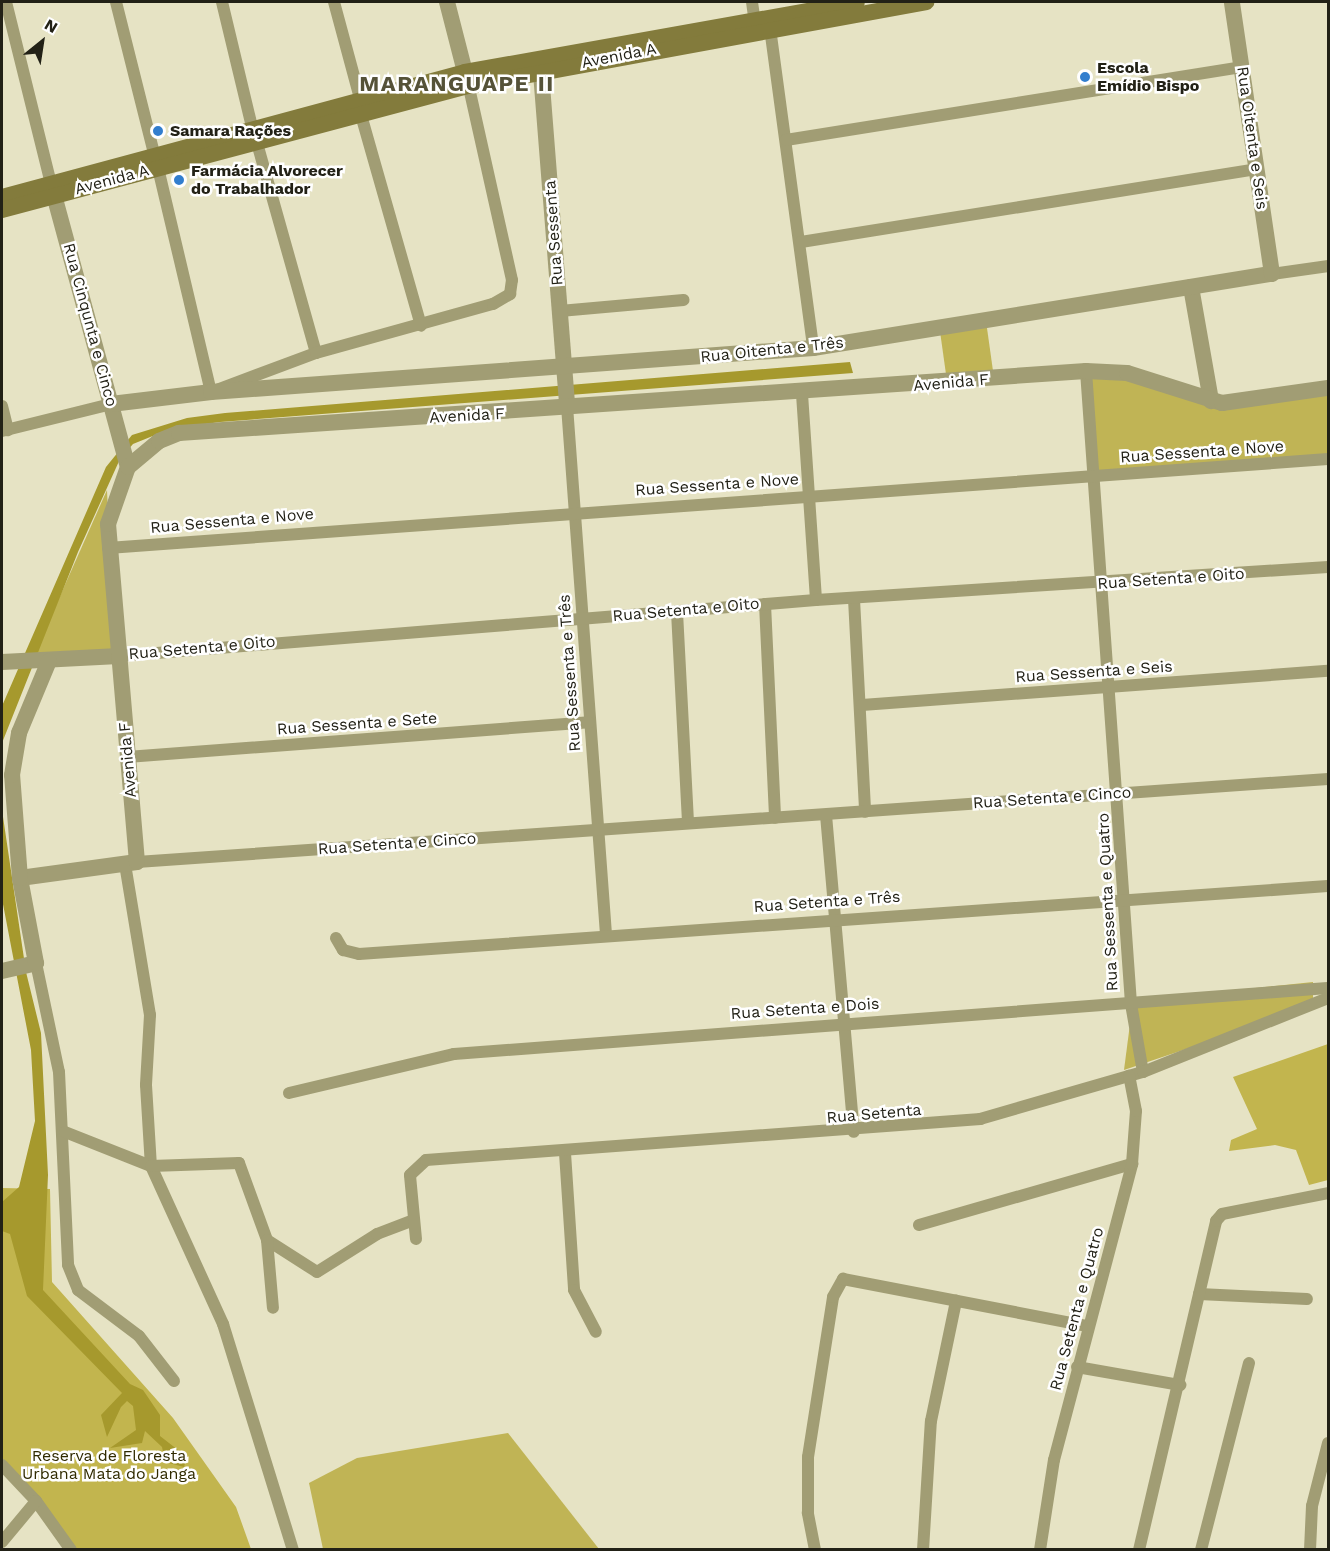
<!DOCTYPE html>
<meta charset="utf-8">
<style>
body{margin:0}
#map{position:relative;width:1330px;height:1551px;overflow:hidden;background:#e6e3c4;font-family:"Work Sans",sans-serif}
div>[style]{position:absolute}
.green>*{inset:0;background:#c0b455;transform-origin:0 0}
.forest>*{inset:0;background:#c2b54e}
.water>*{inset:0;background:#a6992d}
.minor>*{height:12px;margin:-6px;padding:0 6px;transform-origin:6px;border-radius:6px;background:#a19d74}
.tertiary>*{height:16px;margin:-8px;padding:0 8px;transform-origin:8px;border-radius:8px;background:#a19d74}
.secondary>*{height:16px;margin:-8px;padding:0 8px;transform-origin:8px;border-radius:8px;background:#837b3c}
.dots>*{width:16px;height:16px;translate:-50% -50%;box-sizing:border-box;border:3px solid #fff;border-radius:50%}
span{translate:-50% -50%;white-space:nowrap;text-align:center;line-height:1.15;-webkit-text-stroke:5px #fff;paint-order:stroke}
.street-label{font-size:16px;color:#222116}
.poi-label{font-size:16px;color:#222116;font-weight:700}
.left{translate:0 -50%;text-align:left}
.park-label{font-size:16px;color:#302a00}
.district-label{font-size:22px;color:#555238;font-weight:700;letter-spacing:1.5px}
.frame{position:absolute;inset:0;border:3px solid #222116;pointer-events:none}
.north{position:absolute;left:12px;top:12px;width:60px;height:60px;-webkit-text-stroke:4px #fff;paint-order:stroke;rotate:30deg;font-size:16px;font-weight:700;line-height:24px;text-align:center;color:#222116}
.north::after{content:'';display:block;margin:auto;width:21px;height:27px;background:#222116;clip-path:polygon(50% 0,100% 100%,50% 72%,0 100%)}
</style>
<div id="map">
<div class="green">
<i style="left:986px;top:321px;width:59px;height:47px;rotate:82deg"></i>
<i style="clip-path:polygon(1087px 371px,1218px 403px,1328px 387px,1328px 457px,1094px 475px)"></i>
<i style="clip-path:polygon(107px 490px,114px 653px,33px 657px)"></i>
<i style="clip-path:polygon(1313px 982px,1313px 1006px,1124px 1070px,1133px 1001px)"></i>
<i style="clip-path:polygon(508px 1433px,599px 1549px,323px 1549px,309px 1483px,357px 1458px)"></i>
</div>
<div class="forest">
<i style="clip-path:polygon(1328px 1044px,1328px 1180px,1309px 1185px,1296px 1150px,1275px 1145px,1229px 1151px,1231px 1140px,1257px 1129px,1233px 1077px)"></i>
<i style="clip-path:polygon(2px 1188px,50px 1189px,52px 1282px,173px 1418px,236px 1507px,251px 1549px,65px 1549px,2px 1461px)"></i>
</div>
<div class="water">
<i style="clip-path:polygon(850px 362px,853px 373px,220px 422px,170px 429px,133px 444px,120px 459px,78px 552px,2px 743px,2px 706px,106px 467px,132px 435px,187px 418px,225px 413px)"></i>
<i style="clip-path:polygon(2px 810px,26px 972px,41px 1033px,48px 1175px,43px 1290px,130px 1384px,143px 1390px,160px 1415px,160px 1436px,187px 1457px,184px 1467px,165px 1462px,162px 1447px,145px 1431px,142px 1443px,110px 1448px,136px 1430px,133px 1406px,127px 1401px,121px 1407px,107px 1437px,101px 1415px,122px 1393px,27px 1296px,10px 1234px,2px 1231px,2px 1202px,19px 1187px,35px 1121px,31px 1050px,2px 899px)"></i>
</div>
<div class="minor">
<i style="left:6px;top:2px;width:187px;rotate:76.1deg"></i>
<i style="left:116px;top:2px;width:160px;rotate:75.9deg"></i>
<i style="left:222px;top:2px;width:133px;rotate:76.5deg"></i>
<i style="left:334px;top:2px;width:104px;rotate:74.9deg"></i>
<i style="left:752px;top:2px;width:15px;rotate:82deg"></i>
<i style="left:754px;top:17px;width:19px;rotate:35deg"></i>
<i style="left:770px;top:28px;width:323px;rotate:82.3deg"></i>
<i style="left:361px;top:115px;width:219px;rotate:74.1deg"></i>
<i style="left:786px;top:140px;width:461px;rotate:-9.1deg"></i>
<i style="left:257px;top:143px;width:218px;rotate:74.3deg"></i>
<i style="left:158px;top:168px;width:230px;rotate:76.7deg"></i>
<i style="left:211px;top:392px;width:112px;rotate:-20.4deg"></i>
<i style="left:316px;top:353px;width:184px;rotate:-15.5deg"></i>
<i style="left:493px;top:304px;width:20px;rotate:-30deg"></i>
<i style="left:510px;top:294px;width:14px;rotate:-82deg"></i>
<i style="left:512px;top:280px;width:207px;rotate:-102.6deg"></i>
<i style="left:801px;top:242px;width:461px;rotate:-9.1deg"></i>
<i style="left:1272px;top:274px;width:57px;rotate:-8.1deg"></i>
<i style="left:560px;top:311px;width:124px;rotate:-5.1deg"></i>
<i style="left:1086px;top:371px;width:635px;rotate:85.93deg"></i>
<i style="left:1131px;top:1004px;width:69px;rotate:80deg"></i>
<i style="left:802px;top:394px;width:206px;rotate:86.1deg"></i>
<i style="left:2px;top:406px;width:25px;rotate:76deg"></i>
<i style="left:567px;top:406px;width:529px;rotate:85.78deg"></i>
<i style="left:2px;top:431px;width:112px;rotate:-13.9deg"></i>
<i style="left:108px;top:548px;width:1223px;rotate:-4.17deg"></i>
<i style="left:854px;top:599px;width:213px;rotate:87deg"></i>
<i style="left:765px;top:604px;width:214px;rotate:87.3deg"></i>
<i style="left:677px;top:612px;width:211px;rotate:87deg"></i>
<i style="left:119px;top:656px;width:699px;rotate:-4.59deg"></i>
<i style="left:816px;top:600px;width:513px;rotate:-3.69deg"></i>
<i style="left:862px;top:705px;width:467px;rotate:-4.2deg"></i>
<i style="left:127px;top:757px;width:463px;rotate:-4.3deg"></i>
<i style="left:826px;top:815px;width:318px;rotate:85deg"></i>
<i style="left:137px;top:862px;width:1194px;rotate:-3.99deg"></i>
<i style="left:125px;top:864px;width:153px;rotate:80.6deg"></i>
<i style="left:150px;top:1015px;width:70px;rotate:93.3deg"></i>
<i style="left:146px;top:1085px;width:81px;rotate:86.5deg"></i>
<i style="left:151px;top:1166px;width:174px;rotate:65.5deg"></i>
<i style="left:223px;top:1324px;width:237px;rotate:72.8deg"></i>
<i style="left:336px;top:938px;width:14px;rotate:60deg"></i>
<i style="left:343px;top:950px;width:16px;rotate:14deg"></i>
<i style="left:359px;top:954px;width:971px;rotate:-4.01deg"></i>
<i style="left:36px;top:963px;width:111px;rotate:78.1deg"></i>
<i style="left:59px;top:1072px;width:193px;rotate:87.3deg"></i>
<i style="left:68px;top:1265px;width:27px;rotate:68deg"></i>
<i style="left:78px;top:1290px;width:76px;rotate:37deg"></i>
<i style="left:139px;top:1336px;width:57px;rotate:52.1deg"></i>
<i style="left:289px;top:1093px;width:170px;rotate:-13.3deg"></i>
<i style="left:454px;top:1054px;width:876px;rotate:-4.32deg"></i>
<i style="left:65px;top:1132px;width:92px;rotate:21.6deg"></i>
<i style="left:151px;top:1166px;width:88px;rotate:-2deg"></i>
<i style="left:239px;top:1163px;width:82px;rotate:70deg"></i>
<i style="left:267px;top:1240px;width:59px;rotate:32.6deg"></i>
<i style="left:317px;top:1272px;width:71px;rotate:-32.3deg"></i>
<i style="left:377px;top:1234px;width:39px;rotate:-21deg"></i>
<i style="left:565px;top:1153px;width:137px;rotate:86.2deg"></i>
<i style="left:574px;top:1290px;width:47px;rotate:62.4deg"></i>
<i style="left:919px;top:1225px;width:222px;rotate:-16deg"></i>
<i style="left:416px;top:1239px;width:64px;rotate:-95.4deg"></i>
<i style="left:410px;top:1175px;width:22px;rotate:-43deg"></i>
<i style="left:426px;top:1160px;width:556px;rotate:-4.23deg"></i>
<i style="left:980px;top:1119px;width:170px;rotate:-16.1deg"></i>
<i style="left:1143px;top:1072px;width:199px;rotate:-21.8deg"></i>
<i style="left:267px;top:1240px;width:68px;rotate:85deg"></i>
<i style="left:1199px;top:1294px;width:108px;rotate:2.7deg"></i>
<i style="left:1077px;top:1367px;width:105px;rotate:9.9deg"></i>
<i style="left:2px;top:1465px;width:50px;rotate:46.6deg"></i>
<i style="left:36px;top:1501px;width:60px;rotate:54.5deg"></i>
<i style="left:2px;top:1542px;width:53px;rotate:-50.3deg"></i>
<i style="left:815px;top:1550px;width:38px;rotate:-101deg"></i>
<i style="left:808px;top:1513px;width:56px;rotate:-90deg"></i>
<i style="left:808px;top:1457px;width:162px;rotate:-81.1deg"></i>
<i style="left:833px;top:1297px;width:21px;rotate:-61deg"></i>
<i style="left:843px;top:1279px;width:249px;rotate:10.9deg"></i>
<i style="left:923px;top:1550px;width:129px;rotate:-86.5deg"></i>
<i style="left:931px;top:1421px;width:123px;rotate:-78.2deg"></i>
<i style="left:1040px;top:1550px;width:91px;rotate:-81.2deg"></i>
<i style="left:1054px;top:1460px;width:306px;rotate:-75.2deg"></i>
<i style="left:1132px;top:1164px;width:53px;rotate:-85.7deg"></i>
<i style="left:1136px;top:1111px;width:36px;rotate:-101deg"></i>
<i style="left:1139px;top:1550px;width:338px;rotate:-76.8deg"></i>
<i style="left:1216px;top:1221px;width:9px;rotate:-49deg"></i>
<i style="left:1222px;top:1214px;width:108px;rotate:-11.2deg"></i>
<i style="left:1201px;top:1550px;width:193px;rotate:-75.6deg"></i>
<i style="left:1310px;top:1550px;width:44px;rotate:-87.4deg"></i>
<i style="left:1312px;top:1506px;width:65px;rotate:-75.7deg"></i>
</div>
<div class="tertiary">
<i style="left:447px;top:2px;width:72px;rotate:75.6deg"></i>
<i style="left:540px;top:60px;width:347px;rotate:85.5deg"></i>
<i style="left:51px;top:184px;width:293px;rotate:74.8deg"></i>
<i style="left:1191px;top:287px;width:116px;rotate:80deg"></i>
<i style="left:111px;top:404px;width:101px;rotate:-6.8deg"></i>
<i style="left:211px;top:392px;width:604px;rotate:-4.18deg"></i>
<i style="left:813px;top:348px;width:465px;rotate:-9.2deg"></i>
<i style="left:1272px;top:274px;width:275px;rotate:-98.4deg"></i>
<i style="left:2px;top:662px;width:117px;rotate:-2.9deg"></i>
<i style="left:20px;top:878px;width:118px;rotate:-7.8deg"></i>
<i style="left:137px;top:862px;width:339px;rotate:-94.9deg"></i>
<i style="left:108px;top:524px;width:60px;rotate:-70.7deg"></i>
<i style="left:128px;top:467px;width:40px;rotate:-40deg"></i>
<i style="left:159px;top:441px;width:22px;rotate:-22deg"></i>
<i style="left:179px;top:433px;width:909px;rotate:-3.91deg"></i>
<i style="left:1086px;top:371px;width:41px;rotate:2.8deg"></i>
<i style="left:1127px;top:373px;width:100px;rotate:17.5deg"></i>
<i style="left:1222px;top:403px;width:107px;rotate:-8.1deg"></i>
<i style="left:2px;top:971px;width:35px;rotate:-13deg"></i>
<i style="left:36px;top:963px;width:86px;rotate:-100.7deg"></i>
<i style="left:20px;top:878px;width:103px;rotate:-94.4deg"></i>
<i style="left:12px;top:775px;width:43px;rotate:-80.5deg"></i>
<i style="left:19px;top:733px;width:78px;rotate:-67.4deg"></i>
</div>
<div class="secondary">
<i style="left:2px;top:197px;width:480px;rotate:-15.1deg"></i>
<i style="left:465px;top:72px;width:398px;rotate:-10.1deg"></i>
<i style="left:2px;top:210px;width:483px;rotate:-14.9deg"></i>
<i style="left:469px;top:86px;width:465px;rotate:-10.4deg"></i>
</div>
<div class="dots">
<i style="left:1085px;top:77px;background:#327ece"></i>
<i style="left:158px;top:131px;background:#327ece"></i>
<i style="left:179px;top:180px;background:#327ece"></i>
</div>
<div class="street-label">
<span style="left:619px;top:56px;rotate:-11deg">Avenida A</span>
<span style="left:1252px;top:138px;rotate:82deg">Rua Oitenta e Seis</span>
<span style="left:112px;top:180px;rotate:-15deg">Avenida A</span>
<span style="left:554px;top:233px;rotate:-94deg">Rua Sessenta</span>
<span style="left:90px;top:325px;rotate:75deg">Rua Cinqunta e Cinco</span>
<span style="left:772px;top:350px;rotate:-6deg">Rua Oitenta e Três</span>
<span style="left:951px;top:383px;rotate:-5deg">Avenida F</span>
<span style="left:467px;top:416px;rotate:-3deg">Avenida F</span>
<span style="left:1202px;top:452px;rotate:-4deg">Rua Sessenta e Nove</span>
<span style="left:717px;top:485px;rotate:-4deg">Rua Sessenta e Nove</span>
<span style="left:232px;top:521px;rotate:-5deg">Rua Sessenta e Nove</span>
<span style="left:1171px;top:579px;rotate:-4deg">Rua Setenta e Oito</span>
<span style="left:686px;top:610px;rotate:-5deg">Rua Setenta e Oito</span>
<span style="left:202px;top:648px;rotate:-5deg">Rua Setenta e Oito</span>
<span style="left:1094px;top:672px;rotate:-4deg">Rua Sessenta e Seis</span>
<span style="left:570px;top:673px;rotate:-94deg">Rua Sessenta e Três</span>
<span style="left:357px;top:724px;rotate:-4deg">Rua Sessenta e Sete</span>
<span style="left:128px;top:760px;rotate:-95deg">Avenida F</span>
<span style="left:1052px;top:798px;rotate:-4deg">Rua Setenta e Cinco</span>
<span style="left:397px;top:844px;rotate:-4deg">Rua Setenta e Cinco</span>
<span style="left:827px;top:902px;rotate:-4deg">Rua Setenta e Três</span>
<span style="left:1108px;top:902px;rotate:-93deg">Rua Sessenta e Quatro</span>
<span style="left:805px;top:1009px;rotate:-4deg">Rua Setenta e Dois</span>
<span style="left:874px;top:1114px;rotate:-5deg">Rua Setenta</span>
<span style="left:1077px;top:1309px;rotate:-75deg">Rua Setenta e Quatro</span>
</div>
<div class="poi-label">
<span class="left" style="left:1097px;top:77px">Escola<br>Emídio Bispo</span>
<span class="left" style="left:170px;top:131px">Samara Rações</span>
<span class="left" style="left:191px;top:180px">Farmácia Alvorecer<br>do Trabalhador</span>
</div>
<div class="park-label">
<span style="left:109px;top:1465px">Reserva de Floresta<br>Urbana Mata do Janga</span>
</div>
<div class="district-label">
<span style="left:457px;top:84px">MARANGUAPE II</span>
</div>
<div class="frame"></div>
<div class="north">N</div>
</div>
